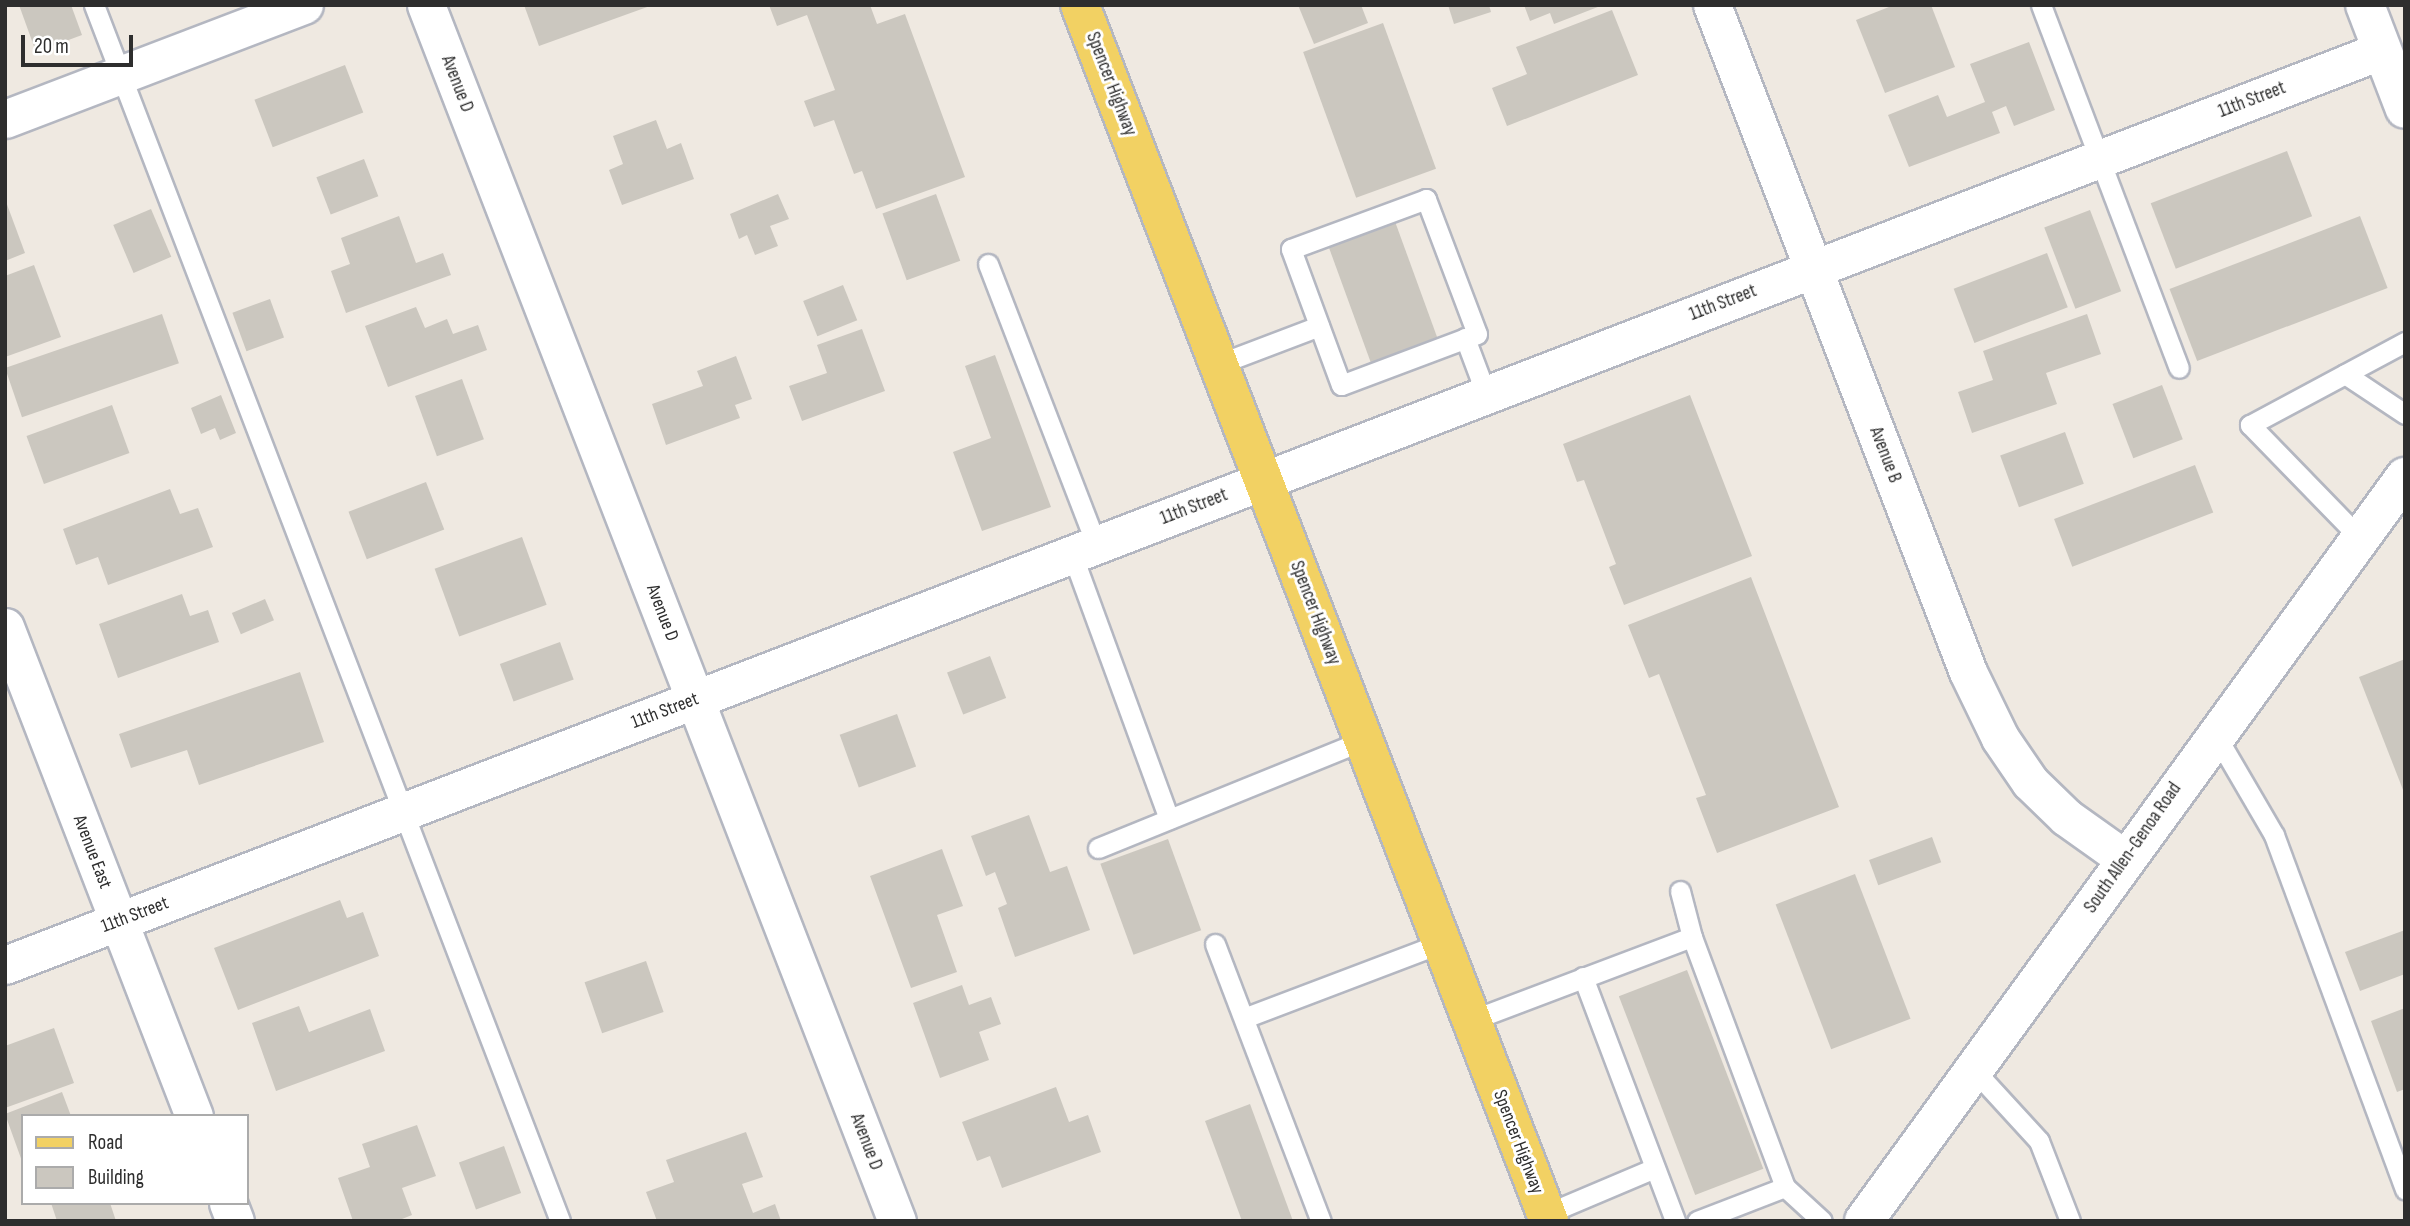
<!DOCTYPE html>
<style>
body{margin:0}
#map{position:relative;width:2410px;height:1226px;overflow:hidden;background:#efe9e1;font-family:"Sofia Sans Condensed",sans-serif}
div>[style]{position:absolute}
.building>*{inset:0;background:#cbc7bf;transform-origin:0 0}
.roads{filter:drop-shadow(2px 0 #b4b7c1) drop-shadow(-2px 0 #b4b7c1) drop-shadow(0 2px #b4b7c1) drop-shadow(0 -2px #b4b7c1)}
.lane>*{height:19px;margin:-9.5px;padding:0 9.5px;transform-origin:9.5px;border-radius:9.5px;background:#fff}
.street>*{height:37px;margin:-18.5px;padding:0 18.5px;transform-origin:18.5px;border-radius:18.5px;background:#fff}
.secondary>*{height:38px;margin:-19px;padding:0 19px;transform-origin:19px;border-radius:19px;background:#fff}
.primary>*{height:38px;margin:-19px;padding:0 19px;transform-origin:19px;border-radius:19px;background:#f2d163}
span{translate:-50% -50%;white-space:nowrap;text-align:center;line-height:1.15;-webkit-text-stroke:6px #fff;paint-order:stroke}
.street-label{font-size:19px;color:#2e2e2e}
.frame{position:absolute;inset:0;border:7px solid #2e2e2e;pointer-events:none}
.legend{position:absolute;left:21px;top:1114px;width:228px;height:91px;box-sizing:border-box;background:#fff;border:2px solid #ababab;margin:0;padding:9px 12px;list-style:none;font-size:21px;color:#2e2e2e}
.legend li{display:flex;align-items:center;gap:14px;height:35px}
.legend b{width:35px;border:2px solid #ababab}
.scale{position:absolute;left:21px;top:35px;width:112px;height:32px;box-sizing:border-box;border:4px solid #2e2e2e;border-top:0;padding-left:9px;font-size:21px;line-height:24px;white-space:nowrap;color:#2e2e2e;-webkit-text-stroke:5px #fff;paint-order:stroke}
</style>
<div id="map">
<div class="building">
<i style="clip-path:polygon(19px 5px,71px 5px,82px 35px,36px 52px)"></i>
<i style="clip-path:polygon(524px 5px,650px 5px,650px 6px,539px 46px)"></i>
<i style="clip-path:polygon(769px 5px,870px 5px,877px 24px,905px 14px,965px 177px,876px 209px,862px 171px,854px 174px,834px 120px,814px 127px,804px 101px,835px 90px,807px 15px,777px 26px)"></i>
<i style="clip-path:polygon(1298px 5px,1361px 5px,1368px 23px,1314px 44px)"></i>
<i style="clip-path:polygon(1448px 5px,1489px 5px,1491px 12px,1454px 24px)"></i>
<i style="clip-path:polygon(1524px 5px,1603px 5px,1554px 24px,1550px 13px,1530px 21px)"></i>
<i style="clip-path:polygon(1894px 5px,1931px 5px,1955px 67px,1885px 93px,1856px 20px)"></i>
<i style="clip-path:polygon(1612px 10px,1638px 75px,1507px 126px,1492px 88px,1527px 74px,1516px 47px)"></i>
<i style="left:1383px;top:23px;width:155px;height:85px;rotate:70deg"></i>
<i style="clip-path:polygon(2029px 42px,2055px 110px,2014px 126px,2006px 106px,1992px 112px,2000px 133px,1909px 167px,1888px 115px,1938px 95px,1947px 117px,1985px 102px,1970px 64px)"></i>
<i style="left:345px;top:65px;width:51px;height:97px;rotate:69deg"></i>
<i style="clip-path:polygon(656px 120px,667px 149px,681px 143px,694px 179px,622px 205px,609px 170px,623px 164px,613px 136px)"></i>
<i style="left:2287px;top:151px;width:70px;height:146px;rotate:69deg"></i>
<i style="left:364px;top:159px;width:40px;height:51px;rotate:69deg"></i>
<i style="clip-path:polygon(778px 194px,789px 219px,770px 226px,778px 246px,755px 255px,747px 235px,739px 239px,730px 214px)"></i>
<i style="left:936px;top:194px;width:71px;height:57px;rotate:70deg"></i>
<i style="clip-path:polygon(5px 199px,25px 253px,5px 261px)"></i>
<i style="left:151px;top:209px;width:52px;height:41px;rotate:67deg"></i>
<i style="left:2090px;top:210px;width:87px;height:49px;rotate:69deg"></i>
<i style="clip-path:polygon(399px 216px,416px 263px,443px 253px,451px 275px,346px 313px,331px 271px,350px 264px,341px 238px)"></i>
<i style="left:1393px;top:216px;width:132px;height:71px;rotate:70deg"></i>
<i style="left:2360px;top:216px;width:77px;height:204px;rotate:69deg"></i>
<i style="left:2047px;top:253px;width:58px;height:100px;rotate:69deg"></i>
<i style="clip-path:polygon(34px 265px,61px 337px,5px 357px,5px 276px)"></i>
<i style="left:843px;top:285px;width:38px;height:43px;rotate:68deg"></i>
<i style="left:270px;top:299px;width:41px;height:40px;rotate:70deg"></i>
<i style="clip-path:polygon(416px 307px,425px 328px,447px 319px,453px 334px,478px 325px,487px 350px,388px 387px,365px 326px)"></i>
<i style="left:162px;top:314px;width:52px;height:166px;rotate:71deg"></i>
<i style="clip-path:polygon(2087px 314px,2101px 354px,2046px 373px,2057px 404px,1972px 433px,1958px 392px,1993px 380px,1983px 351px)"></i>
<i style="clip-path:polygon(862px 329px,885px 391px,802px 421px,789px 386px,827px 373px,817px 345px)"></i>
<i style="clip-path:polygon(995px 355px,1051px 507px,982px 531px,953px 452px,991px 438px,965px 366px)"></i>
<i style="clip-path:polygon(736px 356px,752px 399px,735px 405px,740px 418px,666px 445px,652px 404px,703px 386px,697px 371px)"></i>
<i style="left:462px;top:379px;width:64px;height:50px;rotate:70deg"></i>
<i style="left:2162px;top:385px;width:58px;height:53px;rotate:69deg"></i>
<i style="clip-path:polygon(221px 395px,236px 433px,220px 440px,215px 428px,201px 434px,191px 408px)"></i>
<i style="clip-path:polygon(1690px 395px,1752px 556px,1624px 605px,1609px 567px,1616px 564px,1584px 480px,1577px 482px,1563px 444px)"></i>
<i style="left:112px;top:405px;width:51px;height:91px;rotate:70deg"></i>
<i style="left:2065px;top:432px;width:55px;height:69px;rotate:70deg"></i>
<i style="left:2195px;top:465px;width:51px;height:151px;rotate:69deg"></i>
<i style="left:426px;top:482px;width:51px;height:83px;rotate:69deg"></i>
<i style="clip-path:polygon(170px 489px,180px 514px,198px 508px,213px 547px,108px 585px,98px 557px,76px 565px,63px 529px)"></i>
<i style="left:522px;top:537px;width:72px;height:93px;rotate:70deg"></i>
<i style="clip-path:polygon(1751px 577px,1839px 807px,1717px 853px,1696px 798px,1706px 795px,1659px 674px,1649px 678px,1628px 625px)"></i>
<i style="clip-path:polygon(182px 594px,190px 616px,208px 610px,219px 642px,118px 678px,99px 624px)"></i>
<i style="left:265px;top:599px;width:23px;height:36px;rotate:67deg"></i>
<i style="left:560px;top:642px;width:40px;height:64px;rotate:70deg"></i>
<i style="left:990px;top:656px;width:45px;height:46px;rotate:69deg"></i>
<i style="clip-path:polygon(2405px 659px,2405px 795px,2359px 677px)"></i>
<i style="clip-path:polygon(300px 672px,324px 742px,199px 785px,187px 750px,131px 768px,119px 734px)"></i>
<i style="left:897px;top:714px;width:56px;height:61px;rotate:70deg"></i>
<i style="clip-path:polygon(1029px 815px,1050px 872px,1067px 866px,1090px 930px,1015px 957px,998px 908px,1007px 904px,995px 872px,986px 876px,971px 836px)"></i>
<i style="left:1932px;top:837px;width:27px;height:67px;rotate:70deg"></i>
<i style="left:1168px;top:839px;width:97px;height:72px;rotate:70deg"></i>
<i style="clip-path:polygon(942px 849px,963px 906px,937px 915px,957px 972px,911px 988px,870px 876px)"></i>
<i style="left:1855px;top:874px;width:155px;height:85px;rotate:69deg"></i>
<i style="clip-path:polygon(340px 900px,347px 918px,363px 912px,379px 956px,238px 1010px,214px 948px)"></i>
<i style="clip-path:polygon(2405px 930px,2405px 974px,2360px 991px,2345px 952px)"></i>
<i style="left:646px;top:961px;width:54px;height:65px;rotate:71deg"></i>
<i style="left:1687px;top:970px;width:213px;height:73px;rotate:69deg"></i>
<i style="clip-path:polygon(962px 985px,969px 1005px,991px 997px,1001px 1024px,979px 1032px,989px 1060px,940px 1078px,913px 1003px)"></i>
<i style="clip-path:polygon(299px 1006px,309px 1032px,370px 1009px,385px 1051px,276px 1091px,252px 1023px)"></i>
<i style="clip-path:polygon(2405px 1008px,2405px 1089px,2397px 1092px,2371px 1021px)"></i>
<i style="clip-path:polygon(54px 1028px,74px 1083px,5px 1108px,5px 1046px)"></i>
<i style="clip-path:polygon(1056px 1087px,1069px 1122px,1088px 1115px,1101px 1152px,1002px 1188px,990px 1156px,977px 1161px,962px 1122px)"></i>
<i style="clip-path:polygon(62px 1092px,71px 1116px,23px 1116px,23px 1164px,5px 1114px)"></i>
<i style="clip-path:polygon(1250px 1104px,1293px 1221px,1242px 1221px,1205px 1121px)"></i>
<i style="clip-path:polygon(417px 1125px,436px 1176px,402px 1188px,412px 1215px,397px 1221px,353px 1221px,338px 1178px,370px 1167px,362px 1144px)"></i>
<i style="clip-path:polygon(746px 1132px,763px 1177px,742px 1184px,753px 1213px,775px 1204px,781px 1221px,657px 1221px,646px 1192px,674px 1182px,666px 1160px)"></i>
<i style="left:504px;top:1146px;width:50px;height:48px;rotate:70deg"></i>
<i style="clip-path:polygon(51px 1203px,110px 1203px,116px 1221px,57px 1221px)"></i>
</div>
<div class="roads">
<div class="lane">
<i style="left:94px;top:5px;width:1302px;rotate:69.03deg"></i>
<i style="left:2041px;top:5px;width:388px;rotate:69.2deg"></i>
<i style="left:1426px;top:199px;width:144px;rotate:69.3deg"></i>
<i style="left:1477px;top:334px;width:145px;rotate:159.4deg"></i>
<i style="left:1341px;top:385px;width:145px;rotate:-110.2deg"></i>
<i style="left:1291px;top:249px;width:144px;rotate:-20.3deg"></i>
<i style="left:988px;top:264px;width:300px;rotate:68.9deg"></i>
<i style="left:1465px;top:338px;width:60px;rotate:69.4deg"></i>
<i style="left:1219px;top:364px;width:107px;rotate:-20.8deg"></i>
<i style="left:2345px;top:374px;width:72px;rotate:33.7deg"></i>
<i style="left:2360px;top:538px;width:158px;rotate:-134.2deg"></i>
<i style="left:2250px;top:425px;width:176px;rotate:-28.2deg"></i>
<i style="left:1072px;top:554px;width:282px;rotate:69.9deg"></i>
<i style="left:2215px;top:734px;width:117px;rotate:59.7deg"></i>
<i style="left:2274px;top:835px;width:378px;rotate:69.7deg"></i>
<i style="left:1098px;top:848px;width:287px;rotate:-22.1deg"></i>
<i style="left:1680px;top:891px;width:48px;rotate:75.4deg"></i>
<i style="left:1215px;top:944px;width:297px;rotate:69.1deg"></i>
<i style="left:1583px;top:977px;width:261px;rotate:69.3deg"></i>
<i style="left:1244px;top:1018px;width:211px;rotate:-20.8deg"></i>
<i style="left:1472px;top:1020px;width:235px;rotate:-20.7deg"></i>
<i style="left:1692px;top:937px;width:267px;rotate:69.6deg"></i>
<i style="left:1785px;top:1187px;width:94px;rotate:158.9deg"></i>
<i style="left:1974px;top:1070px;width:96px;rotate:47.5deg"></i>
<i style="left:2039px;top:1141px;width:86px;rotate:68.8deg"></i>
<i style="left:1785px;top:1187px;width:50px;rotate:42.6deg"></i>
<i style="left:1546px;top:1214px;width:118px;rotate:-22.9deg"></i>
</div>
<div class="street">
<i style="left:426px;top:5px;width:1304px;rotate:68.83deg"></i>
<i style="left:1712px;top:5px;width:714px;rotate:69deg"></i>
<i style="left:1968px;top:672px;width:73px;rotate:64.1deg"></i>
<i style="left:2000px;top:738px;width:53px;rotate:55.7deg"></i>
<i style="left:2030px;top:782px;width:50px;rotate:44.2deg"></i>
<i style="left:2066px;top:817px;width:72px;rotate:35.4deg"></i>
<i style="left:5px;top:119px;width:320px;rotate:-20.9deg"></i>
<i style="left:5px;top:627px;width:524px;rotate:68.87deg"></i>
<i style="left:5px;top:965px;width:2547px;rotate:-21.05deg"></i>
<i style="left:228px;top:1203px;width:19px;rotate:69deg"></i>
</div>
<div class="secondary">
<i style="left:2365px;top:5px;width:111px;rotate:69deg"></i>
<i style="left:1864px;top:1221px;width:920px;rotate:-53.98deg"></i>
</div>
<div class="primary">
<i style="left:1080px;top:5px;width:1303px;rotate:68.91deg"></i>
</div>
</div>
<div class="street-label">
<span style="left:457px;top:84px;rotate:69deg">Avenue D</span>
<span style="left:1111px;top:84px;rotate:69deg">Spencer Highway</span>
<span style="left:2252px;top:100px;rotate:-21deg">11th Street</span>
<span style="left:1723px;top:303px;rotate:-21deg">11th Street</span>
<span style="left:1885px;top:455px;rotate:69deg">Avenue B</span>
<span style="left:1194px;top:507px;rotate:-21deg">11th Street</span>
<span style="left:662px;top:613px;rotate:69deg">Avenue D</span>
<span style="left:1315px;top:613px;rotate:69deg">Spencer Highway</span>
<span style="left:665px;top:711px;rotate:-21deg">11th Street</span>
<span style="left:2133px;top:848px;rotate:-55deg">South Allen-Genoa Road</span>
<span style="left:92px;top:852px;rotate:69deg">Avenue East</span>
<span style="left:135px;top:915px;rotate:-21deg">11th Street</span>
<span style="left:866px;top:1142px;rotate:69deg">Avenue D</span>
<span style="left:1518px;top:1142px;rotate:69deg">Spencer Highway</span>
</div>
<div class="frame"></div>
<ul class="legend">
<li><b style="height:9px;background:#f2d163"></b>Road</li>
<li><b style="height:19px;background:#cbc7bf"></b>Building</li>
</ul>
<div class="scale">20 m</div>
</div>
